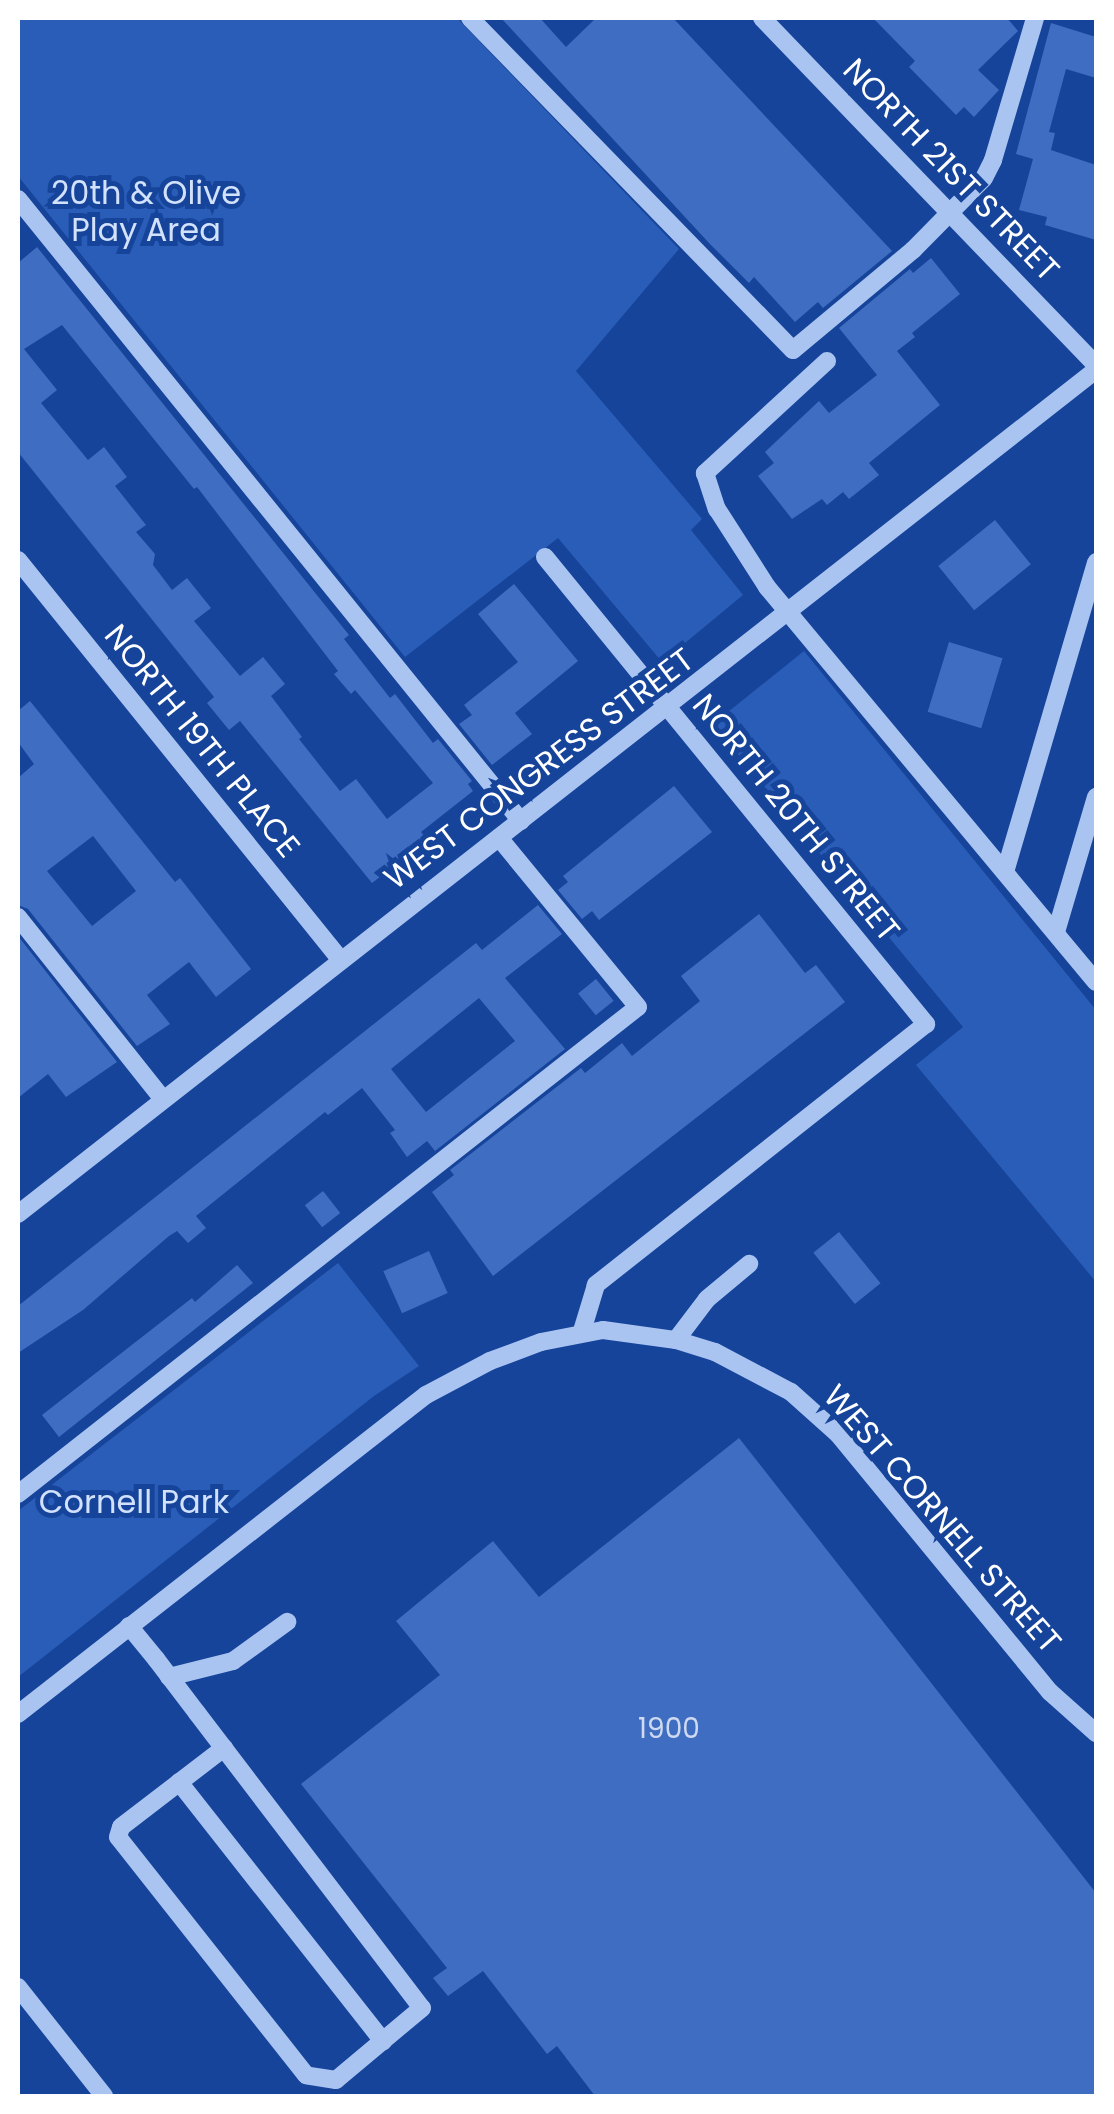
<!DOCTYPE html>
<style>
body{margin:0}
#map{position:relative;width:1114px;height:2114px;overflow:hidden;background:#16449a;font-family:Poppins,sans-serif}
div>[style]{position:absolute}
.green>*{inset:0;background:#295db8}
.building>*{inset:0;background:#3e6dc1;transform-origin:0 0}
.minor>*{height:18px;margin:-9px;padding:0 9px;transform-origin:9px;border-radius:9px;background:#aac4f2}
span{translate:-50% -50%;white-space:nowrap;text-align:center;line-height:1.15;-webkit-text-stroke:10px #16449a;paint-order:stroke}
.number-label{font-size:28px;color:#cfdaf0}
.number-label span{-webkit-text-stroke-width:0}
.street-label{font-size:32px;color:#fff}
.park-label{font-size:32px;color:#d2e2fc}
.frame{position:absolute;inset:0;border:20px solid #fff;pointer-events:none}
</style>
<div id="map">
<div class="green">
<i style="clip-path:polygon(18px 18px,457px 18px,679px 249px,576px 371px,702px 519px,691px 530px,743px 595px,662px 662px,558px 538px,405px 657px,18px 176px)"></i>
<i style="clip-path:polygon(804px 651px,1096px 1010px,1096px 1282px,916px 1065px,963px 1027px,713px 724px)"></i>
<i style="clip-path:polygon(338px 1263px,419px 1366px,374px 1396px,18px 1677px,18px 1511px)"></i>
</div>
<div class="building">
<i style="clip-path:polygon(501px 18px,540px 18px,566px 47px,596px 18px,673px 18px,892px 251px,823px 308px,818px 302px,795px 322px,754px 277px,749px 283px,709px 243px)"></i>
<i style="clip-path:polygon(873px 18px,1007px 18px,1018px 31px,978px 70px,999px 90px,974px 117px,964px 107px,956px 115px,909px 67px,915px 61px)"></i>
<i style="clip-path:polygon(1051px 23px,1096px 37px,1096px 78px,1066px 69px,1049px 132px,1055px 133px,1051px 150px,1096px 165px,1096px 240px,1045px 225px,1047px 217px,1019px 210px,1033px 159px,1016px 154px)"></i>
<i style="clip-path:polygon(evenodd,37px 247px,349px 635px,344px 639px,390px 698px,395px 694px,433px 743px,438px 739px,472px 781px,468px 784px,473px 791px,421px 832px,428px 840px,372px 883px,240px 721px,229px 730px,207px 703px,214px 697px,18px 452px,18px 263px,37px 247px,62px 325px,194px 489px,197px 487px,338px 671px,334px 674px,351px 694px,355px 690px,433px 783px,387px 819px,356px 779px,340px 791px,299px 739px,302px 737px,271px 696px,285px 684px,263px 657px,240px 676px,194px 621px,211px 608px,187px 578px,172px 590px,153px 565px,155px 554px,136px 532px,146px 525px,115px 486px,127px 477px,104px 447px,88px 460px,41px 403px,57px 390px,24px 349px,62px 325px)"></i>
<i style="clip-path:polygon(931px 258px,960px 294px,912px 333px,915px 337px,897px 351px,940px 405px,869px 463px,879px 475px,849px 499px,843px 492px,827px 505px,822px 499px,792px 519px,758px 476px,774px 463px,765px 452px,819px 401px,829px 413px,877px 375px,839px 328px,910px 269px,913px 273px)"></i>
<i style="left:995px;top:520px;width:57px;height:73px;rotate:51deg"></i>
<i style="clip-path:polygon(514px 584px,578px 661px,515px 713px,532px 734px,492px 765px,459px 724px,472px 715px,464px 705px,518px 662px,478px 614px)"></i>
<i style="left:949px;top:642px;width:56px;height:73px;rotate:17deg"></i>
<i style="clip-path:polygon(evenodd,30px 701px,175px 882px,180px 878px,251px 969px,216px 997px,189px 962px,147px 995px,170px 1024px,137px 1046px,28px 909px,18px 905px,18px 778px,34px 764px,18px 742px,18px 711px,30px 701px,93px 836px,136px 891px,92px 926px,47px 871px,93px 836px)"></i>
<i style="clip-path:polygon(674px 786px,712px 832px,599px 920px,592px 911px,582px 919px,558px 890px,568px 882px,563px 876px)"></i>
<i style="clip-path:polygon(evenodd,538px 905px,562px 934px,505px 978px,565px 1049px,435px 1151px,427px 1141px,407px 1157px,390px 1133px,395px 1130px,362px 1088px,328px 1115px,325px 1112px,196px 1216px,206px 1228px,188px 1243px,177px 1231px,169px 1236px,83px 1310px,18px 1353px,18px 1306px,476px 943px,482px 950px,538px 905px,479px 998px,515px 1041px,426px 1112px,391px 1069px,479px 998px)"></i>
<i style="clip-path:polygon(759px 914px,805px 973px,816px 965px,845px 1002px,493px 1276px,432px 1192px,454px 1175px,450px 1170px,581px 1068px,585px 1073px,622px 1043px,632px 1056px,700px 1001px,681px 976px)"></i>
<i style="clip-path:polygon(18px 936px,117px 1062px,66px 1097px,48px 1074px,18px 1098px)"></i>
<i style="left:596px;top:979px;width:28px;height:23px;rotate:51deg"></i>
<i style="left:323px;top:1191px;width:28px;height:23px;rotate:52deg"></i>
<i style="left:839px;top:1232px;width:66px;height:33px;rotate:51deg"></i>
<i style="left:429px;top:1251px;width:46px;height:50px;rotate:66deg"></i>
<i style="clip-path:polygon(237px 1265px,253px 1283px,59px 1437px,42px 1415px,192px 1298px,195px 1302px)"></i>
<i style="clip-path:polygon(739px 1438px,1096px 1893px,1096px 2096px,595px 2096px,557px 2046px,547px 2054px,483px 1971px,448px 1996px,433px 1978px,447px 1968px,301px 1784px,440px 1675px,396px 1621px,493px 1541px,539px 1597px)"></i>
</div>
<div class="minor">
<i style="left:470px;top:18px;width:463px;rotate:45.8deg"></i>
<i style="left:793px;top:350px;width:156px;rotate:-39.8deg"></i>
<i style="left:913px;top:250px;width:101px;rotate:-45.4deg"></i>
<i style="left:984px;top:178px;width:20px;rotate:-63deg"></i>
<i style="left:993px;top:160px;width:148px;rotate:-73.5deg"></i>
<i style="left:762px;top:18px;width:482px;rotate:46.1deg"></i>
<i style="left:18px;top:199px;width:800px;rotate:51.04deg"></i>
<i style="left:827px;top:361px;width:166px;rotate:137.4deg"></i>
<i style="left:705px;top:473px;width:38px;rotate:72deg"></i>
<i style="left:717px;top:509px;width:93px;rotate:57.3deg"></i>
<i style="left:767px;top:587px;width:514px;rotate:50.21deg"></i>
<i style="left:545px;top:557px;width:603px;rotate:50.79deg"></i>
<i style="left:926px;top:1024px;width:421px;rotate:141.7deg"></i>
<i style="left:596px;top:1285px;width:48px;rotate:106.9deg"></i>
<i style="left:18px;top:560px;width:513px;rotate:51.1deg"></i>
<i style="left:1005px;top:872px;width:323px;rotate:-73.6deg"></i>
<i style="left:18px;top:917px;width:233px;rotate:51.5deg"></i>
<i style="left:1056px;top:932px;width:141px;rotate:-73.5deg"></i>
<i style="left:18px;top:1214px;width:1369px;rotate:-38.06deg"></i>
<i style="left:676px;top:1340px;width:51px;rotate:-52.9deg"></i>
<i style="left:707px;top:1299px;width:55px;rotate:-39.8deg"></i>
<i style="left:18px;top:1494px;width:788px;rotate:-38.15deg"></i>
<i style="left:638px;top:1007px;width:219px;rotate:-129.4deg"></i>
<i style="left:129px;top:1626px;width:43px;rotate:50.7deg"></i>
<i style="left:156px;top:1659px;width:68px;rotate:52.8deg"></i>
<i style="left:197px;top:1713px;width:371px;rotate:52.7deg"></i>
<i style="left:422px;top:2008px;width:112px;rotate:140.1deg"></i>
<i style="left:336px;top:2080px;width:30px;rotate:-171deg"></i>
<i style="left:306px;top:2075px;width:303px;rotate:-128.3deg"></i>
<i style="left:118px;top:1837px;width:10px;rotate:-73deg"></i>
<i style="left:121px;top:1827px;width:130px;rotate:-37.5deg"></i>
<i style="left:169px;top:1677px;width:66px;rotate:-14deg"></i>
<i style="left:233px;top:1661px;width:67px;rotate:-35.8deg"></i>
<i style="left:18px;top:1714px;width:518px;rotate:-38.02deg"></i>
<i style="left:426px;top:1395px;width:72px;rotate:-28deg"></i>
<i style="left:490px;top:1361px;width:54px;rotate:-20.4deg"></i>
<i style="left:541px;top:1342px;width:63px;rotate:-11deg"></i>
<i style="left:603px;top:1330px;width:74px;rotate:7.8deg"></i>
<i style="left:676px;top:1340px;width:41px;rotate:17.1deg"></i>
<i style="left:715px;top:1352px;width:86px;rotate:27.8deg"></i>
<i style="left:791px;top:1392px;width:63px;rotate:41.8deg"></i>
<i style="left:838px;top:1434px;width:334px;rotate:50.6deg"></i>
<i style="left:1050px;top:1692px;width:62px;rotate:41.7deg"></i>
<i style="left:179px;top:1782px;width:330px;rotate:51.8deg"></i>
<i style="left:18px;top:1987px;width:139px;rotate:51.7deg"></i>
</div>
<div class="number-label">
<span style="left:669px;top:1729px">1900</span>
</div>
<div class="street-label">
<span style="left:951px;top:170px;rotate:46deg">NORTH 21ST STREET</span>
<span style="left:202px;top:741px;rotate:51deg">NORTH 19TH PLACE</span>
<span style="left:539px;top:769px;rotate:-37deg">WEST CONGRESS STREET</span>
<span style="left:796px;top:818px;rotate:51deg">NORTH 20TH STREET</span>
<span style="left:942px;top:1519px;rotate:49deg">WEST CORNELL STREET</span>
</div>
<div class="park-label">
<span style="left:146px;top:212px">20th &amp; Olive<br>Play Area</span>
<span style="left:134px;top:1502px">Cornell Park</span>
</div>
<div class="frame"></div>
</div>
